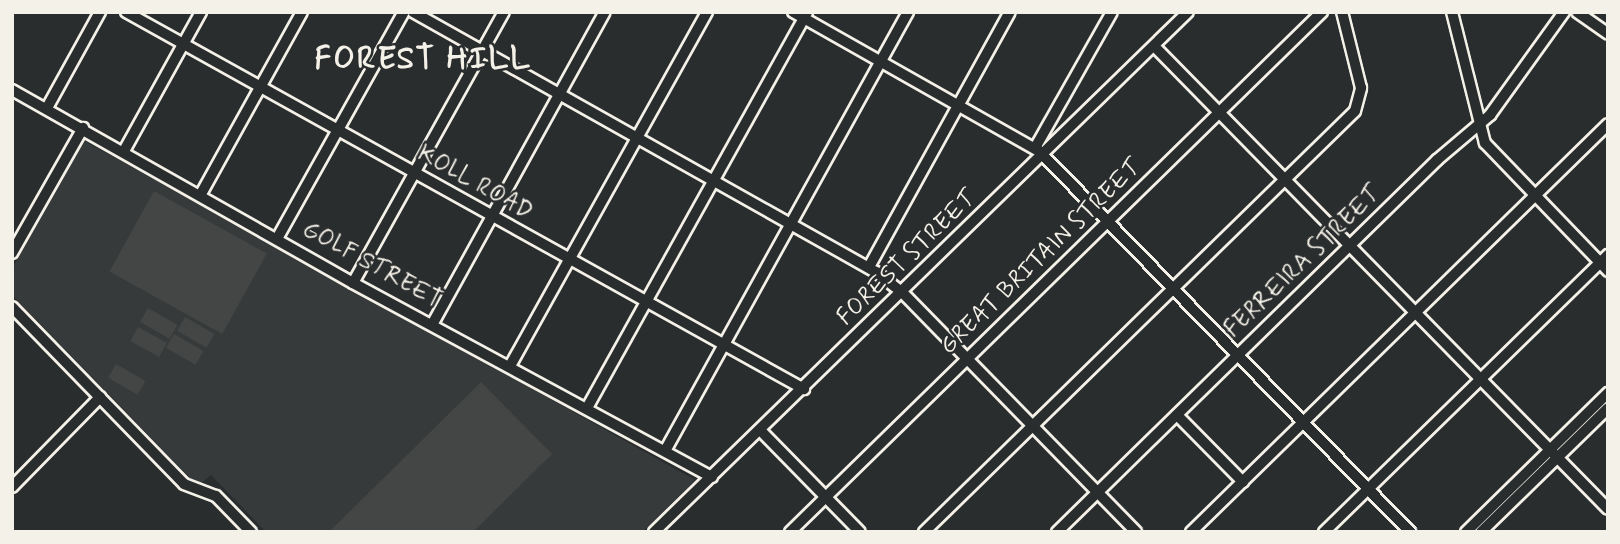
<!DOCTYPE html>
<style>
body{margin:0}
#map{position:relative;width:1620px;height:544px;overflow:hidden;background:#2a2d2e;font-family:Mynerve,sans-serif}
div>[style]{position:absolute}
.built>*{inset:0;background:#373a3a}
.green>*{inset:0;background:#444645;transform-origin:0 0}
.roads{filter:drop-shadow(2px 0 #f4f1e8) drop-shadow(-2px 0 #f4f1e8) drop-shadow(0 2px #f4f1e8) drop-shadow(0 -2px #f4f1e8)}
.minor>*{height:10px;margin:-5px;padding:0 5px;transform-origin:5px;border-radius:5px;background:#2a2d2e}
span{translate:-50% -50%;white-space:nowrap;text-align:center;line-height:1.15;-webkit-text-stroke:5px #2a2d2e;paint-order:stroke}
.street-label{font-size:24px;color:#f4f1e8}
.district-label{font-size:32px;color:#f4f1e8;font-weight:700;letter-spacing:2px}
.frame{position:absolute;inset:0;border:14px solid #f4f1e8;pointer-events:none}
</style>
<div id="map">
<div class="built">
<i style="clip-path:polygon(84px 141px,299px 258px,695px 480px,642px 532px,266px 532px,211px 475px,198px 486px,12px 295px,12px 269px)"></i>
</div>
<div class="green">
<i style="left:154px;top:191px;width:129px;height:92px;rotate:29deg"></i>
<i style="left:148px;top:308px;width:34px;height:16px;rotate:30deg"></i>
<i style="left:185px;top:317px;width:34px;height:16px;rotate:30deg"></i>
<i style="left:138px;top:327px;width:33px;height:16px;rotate:29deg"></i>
<i style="left:174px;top:334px;width:34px;height:16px;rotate:30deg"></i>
<i style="left:116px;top:364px;width:34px;height:16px;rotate:30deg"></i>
<i style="clip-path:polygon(481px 382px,552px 454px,473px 532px,329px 532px)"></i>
</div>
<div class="roads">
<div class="minor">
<i style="left:126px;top:12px;width:776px;rotate:29.08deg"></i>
<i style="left:413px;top:12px;width:531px;rotate:29.32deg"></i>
<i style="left:876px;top:272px;width:33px;rotate:38deg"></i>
<i style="left:902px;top:292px;width:335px;rotate:45.7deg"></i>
<i style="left:793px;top:12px;width:283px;rotate:29.5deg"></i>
<i style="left:1039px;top:151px;width:532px;rotate:45.76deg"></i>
<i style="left:1452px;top:12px;width:135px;rotate:75.9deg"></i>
<i style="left:1485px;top:143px;width:178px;rotate:46.1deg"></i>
<i style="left:1577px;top:12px;width:38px;rotate:35deg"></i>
<i style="left:1154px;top:46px;width:648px;rotate:45.56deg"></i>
<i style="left:12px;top:90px;width:392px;rotate:29.5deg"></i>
<i style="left:353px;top:283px;width:408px;rotate:28.4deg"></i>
<i style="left:47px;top:108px;width:110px;rotate:-61.1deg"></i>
<i style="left:1035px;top:148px;width:156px;rotate:-60.5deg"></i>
<i style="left:124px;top:151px;width:159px;rotate:-61deg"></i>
<i style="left:201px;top:194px;width:208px;rotate:-61deg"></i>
<i style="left:278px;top:237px;width:258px;rotate:-60.8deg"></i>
<i style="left:12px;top:253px;width:144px;rotate:-60.4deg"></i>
<i style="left:869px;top:267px;width:291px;rotate:-61.1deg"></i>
<i style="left:353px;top:283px;width:310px;rotate:-60.9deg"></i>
<i style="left:12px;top:307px;width:247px;rotate:45.8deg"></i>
<i style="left:184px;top:484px;width:34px;rotate:21deg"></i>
<i style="left:216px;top:496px;width:50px;rotate:45.8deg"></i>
<i style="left:433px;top:323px;width:355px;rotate:-61.1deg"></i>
<i style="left:510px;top:366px;width:405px;rotate:-60.9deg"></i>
<i style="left:587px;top:408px;width:452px;rotate:-60.9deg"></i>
<i style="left:1177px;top:415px;width:94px;rotate:45.4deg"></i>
<i style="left:761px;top:431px;width:141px;rotate:45.6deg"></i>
<i style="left:665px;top:451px;width:502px;rotate:-61.03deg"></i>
<i style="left:12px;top:487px;width:126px;rotate:-45.6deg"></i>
<i style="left:654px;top:532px;width:745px;rotate:-44.24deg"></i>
<i style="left:790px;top:532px;width:744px;rotate:-44.35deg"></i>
<i style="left:924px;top:532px;width:602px;rotate:-44.33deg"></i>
<i style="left:1355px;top:111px;width:24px;rotate:-75deg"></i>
<i style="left:1361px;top:88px;width:78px;rotate:-104deg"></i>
<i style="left:1057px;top:532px;width:532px;rotate:-44.39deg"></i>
<i style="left:1437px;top:160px;width:70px;rotate:-40.3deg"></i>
<i style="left:1490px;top:115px;width:127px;rotate:-54.3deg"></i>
<i style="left:1191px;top:532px;width:583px;rotate:-44.37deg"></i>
<i style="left:1324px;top:532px;width:397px;rotate:-44.3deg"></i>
<i style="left:1466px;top:532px;width:199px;rotate:-44.4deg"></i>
<i style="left:1481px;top:532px;width:177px;rotate:-44.3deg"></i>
</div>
</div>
<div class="street-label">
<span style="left:475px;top:183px;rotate:29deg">KOLL ROAD</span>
<span style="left:1041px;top:257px;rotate:-44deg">GREAT BRITAIN STREET</span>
<span style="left:907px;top:258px;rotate:-44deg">FOREST STREET</span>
<span style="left:1303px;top:262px;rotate:-44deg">FERREIRA STREET</span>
<span style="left:372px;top:265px;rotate:29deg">GOLF STREET</span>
</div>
<div class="district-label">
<span style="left:423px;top:59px">FOREST HILL</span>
</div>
<div class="frame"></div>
</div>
